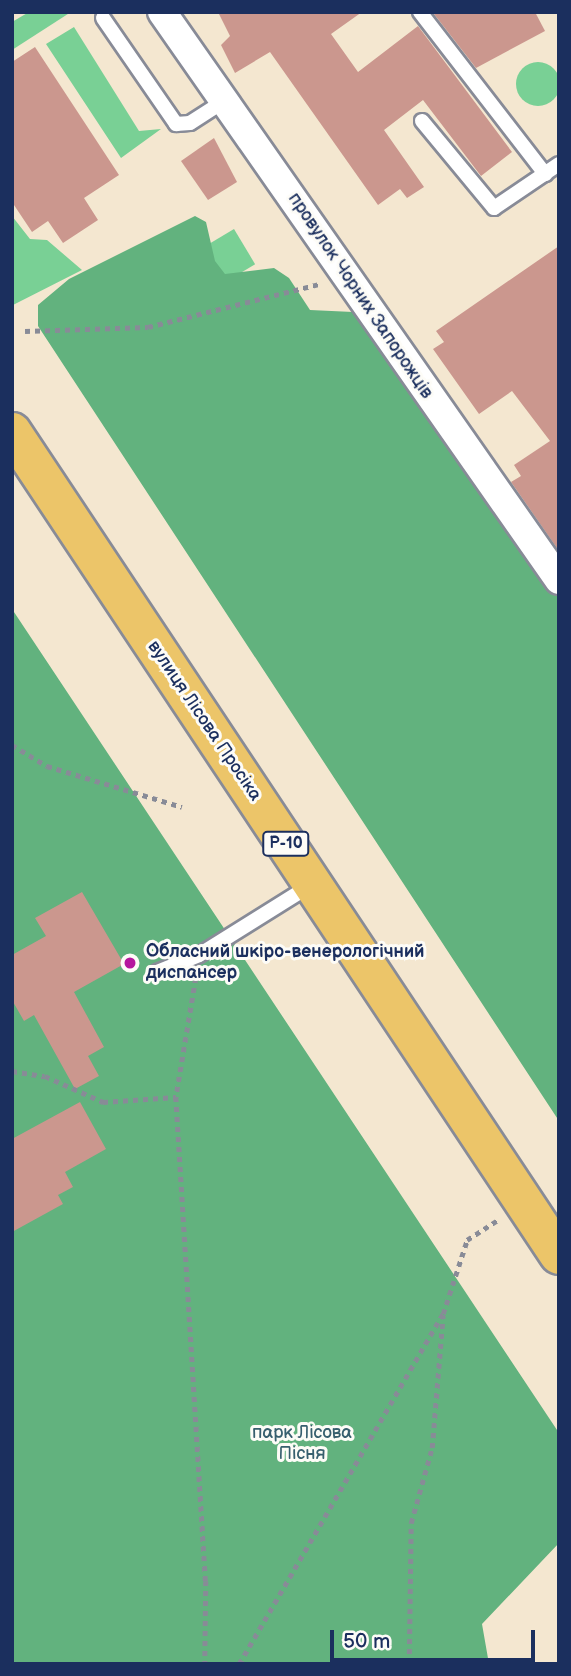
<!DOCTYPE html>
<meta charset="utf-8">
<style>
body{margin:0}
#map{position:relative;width:571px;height:1676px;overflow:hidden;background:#f4e7d0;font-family:"Balsamiq Sans",sans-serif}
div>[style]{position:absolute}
.green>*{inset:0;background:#79d095;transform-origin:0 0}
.round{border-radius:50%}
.forest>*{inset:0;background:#62b27e}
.building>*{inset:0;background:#cb978e}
.path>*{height:4.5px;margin-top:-2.25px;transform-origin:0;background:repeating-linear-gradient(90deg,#888b97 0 5px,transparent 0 10px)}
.roads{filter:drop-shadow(2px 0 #888b97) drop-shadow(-2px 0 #888b97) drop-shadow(0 2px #888b97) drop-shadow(0 -2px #888b97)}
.service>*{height:14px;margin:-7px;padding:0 7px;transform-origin:7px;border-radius:7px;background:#fff}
.minor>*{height:28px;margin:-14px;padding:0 14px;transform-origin:14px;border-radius:14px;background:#fff}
.primary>*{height:38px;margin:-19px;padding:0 19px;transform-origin:19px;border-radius:19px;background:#ecc569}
.dots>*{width:19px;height:19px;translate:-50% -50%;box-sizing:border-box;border:4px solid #fdfcf7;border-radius:50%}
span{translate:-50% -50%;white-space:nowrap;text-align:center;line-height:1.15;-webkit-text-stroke:6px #fdfcf7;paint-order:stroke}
.shield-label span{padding:2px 5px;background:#fdfcf7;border:2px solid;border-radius:5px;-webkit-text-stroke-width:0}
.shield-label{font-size:16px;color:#1b2f5e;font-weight:700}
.street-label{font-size:18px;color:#1b2f5e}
.poi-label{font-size:18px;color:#1b2f5e;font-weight:700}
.left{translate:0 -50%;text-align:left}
.park-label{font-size:18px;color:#375f6e}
.frame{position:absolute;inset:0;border:14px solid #1b2f5e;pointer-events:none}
.scale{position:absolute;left:330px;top:1630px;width:205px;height:32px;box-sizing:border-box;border:4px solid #1b2f5e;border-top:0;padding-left:9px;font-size:21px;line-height:24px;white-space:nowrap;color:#1b2f5e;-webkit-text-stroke:5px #fdfcf7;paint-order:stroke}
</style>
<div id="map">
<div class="green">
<i style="clip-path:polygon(29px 12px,71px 12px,12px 50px,12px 22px)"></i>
<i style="clip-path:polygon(74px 27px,139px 131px,161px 129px,121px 158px,46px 44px)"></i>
<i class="round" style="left:516px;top:62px;width:44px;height:44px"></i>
<i style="clip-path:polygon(12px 216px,30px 239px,47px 240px,82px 270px,13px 305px)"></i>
<i style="left:234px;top:229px;width:41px;height:40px;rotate:59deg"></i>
</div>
<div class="forest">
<i style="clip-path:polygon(195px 216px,206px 222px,215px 261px,225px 274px,274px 268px,289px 278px,310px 310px,353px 312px,559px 595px,559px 1121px,38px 326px,38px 305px,69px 279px)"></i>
<i style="clip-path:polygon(12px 609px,559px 1433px,559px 1543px,482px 1624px,489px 1664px,12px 1664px)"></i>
</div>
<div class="building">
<i style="clip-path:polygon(218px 12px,362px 12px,331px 34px,358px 72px,418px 26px,512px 152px,481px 176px,423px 100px,384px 130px,424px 187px,407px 198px,400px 189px,378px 205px,270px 52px,235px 73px,221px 45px,230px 36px)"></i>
<i style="clip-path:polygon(535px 12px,545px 31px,476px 68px,434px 14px)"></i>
<i style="clip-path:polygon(35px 47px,119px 175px,84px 198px,98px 220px,63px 243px,48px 221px,32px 232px,12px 202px,12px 62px)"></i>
<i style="clip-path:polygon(214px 138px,237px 182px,208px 200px,181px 161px)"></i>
<i style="clip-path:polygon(559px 246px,559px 551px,511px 482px,521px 476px,514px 465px,550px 441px,512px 391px,479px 414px,433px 349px,444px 342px,436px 331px)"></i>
<i style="clip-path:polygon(82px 892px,124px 964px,74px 992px,104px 1047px,88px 1056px,99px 1076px,75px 1089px,34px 1015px,24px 1021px,12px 1000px,12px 955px,46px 936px,35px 918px)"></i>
<i style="clip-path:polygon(80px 1102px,106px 1149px,65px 1172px,73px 1187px,58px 1195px,63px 1204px,12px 1232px,12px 1139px)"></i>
</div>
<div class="path">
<i style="left:25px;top:331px;width:123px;rotate:-1.9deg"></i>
<i style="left:148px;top:327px;width:176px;rotate:-14.1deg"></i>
<i style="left:12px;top:745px;width:41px;rotate:31deg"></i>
<i style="left:47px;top:766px;width:141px;rotate:16.9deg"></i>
<i style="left:196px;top:978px;width:121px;rotate:99.5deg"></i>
<i style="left:176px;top:1097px;width:485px;rotate:86.5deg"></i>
<i style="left:206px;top:1581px;width:83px;rotate:90.7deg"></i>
<i style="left:12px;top:1071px;width:33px;rotate:9deg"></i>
<i style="left:45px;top:1076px;width:64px;rotate:24.1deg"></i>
<i style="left:103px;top:1102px;width:73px;rotate:-3.9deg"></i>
<i style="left:239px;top:1664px;width:405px;rotate:-59.8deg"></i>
<i style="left:443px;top:1314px;width:78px;rotate:-72deg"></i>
<i style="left:467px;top:1240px;width:38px;rotate:-33deg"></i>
<i style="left:409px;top:1664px;width:141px;rotate:-89.2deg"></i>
<i style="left:411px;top:1523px;width:78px;rotate:-74.4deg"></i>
<i style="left:432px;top:1448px;width:133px;rotate:-85.3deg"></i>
</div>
<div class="roads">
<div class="service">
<i style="left:420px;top:12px;width:205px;rotate:52.3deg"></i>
<i style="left:103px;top:18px;width:129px;rotate:55.4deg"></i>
<i style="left:176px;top:124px;width:14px;rotate:-4deg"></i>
<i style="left:190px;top:123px;width:40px;rotate:-32.9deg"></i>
<i style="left:422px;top:121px;width:113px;rotate:50.4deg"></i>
<i style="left:494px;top:208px;width:78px;rotate:-34.1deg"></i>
<i style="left:157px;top:972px;width:45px;rotate:-22deg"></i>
<i style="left:199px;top:955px;width:132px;rotate:-32deg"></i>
</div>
<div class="minor">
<i style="left:162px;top:12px;width:693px;rotate:55.05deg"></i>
</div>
<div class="primary">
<i style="left:12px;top:432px;width:988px;rotate:56.39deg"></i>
</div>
</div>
<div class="dots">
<i style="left:130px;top:963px;background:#b5179e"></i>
</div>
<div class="shield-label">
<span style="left:286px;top:844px">Р-10</span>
</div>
<div class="street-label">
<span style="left:360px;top:296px;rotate:56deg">провулок Чорних Запорожців</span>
<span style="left:204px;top:721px;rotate:56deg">вулиця Лісова Просіка</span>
</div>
<div class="poi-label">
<span class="left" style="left:146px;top:963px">Обласний шкіро-венерологічний<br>диспансер</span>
</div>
<div class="park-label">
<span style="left:302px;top:1444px">парк Лісова<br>Пісня</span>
</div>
<div class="frame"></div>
<div class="scale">50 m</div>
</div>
